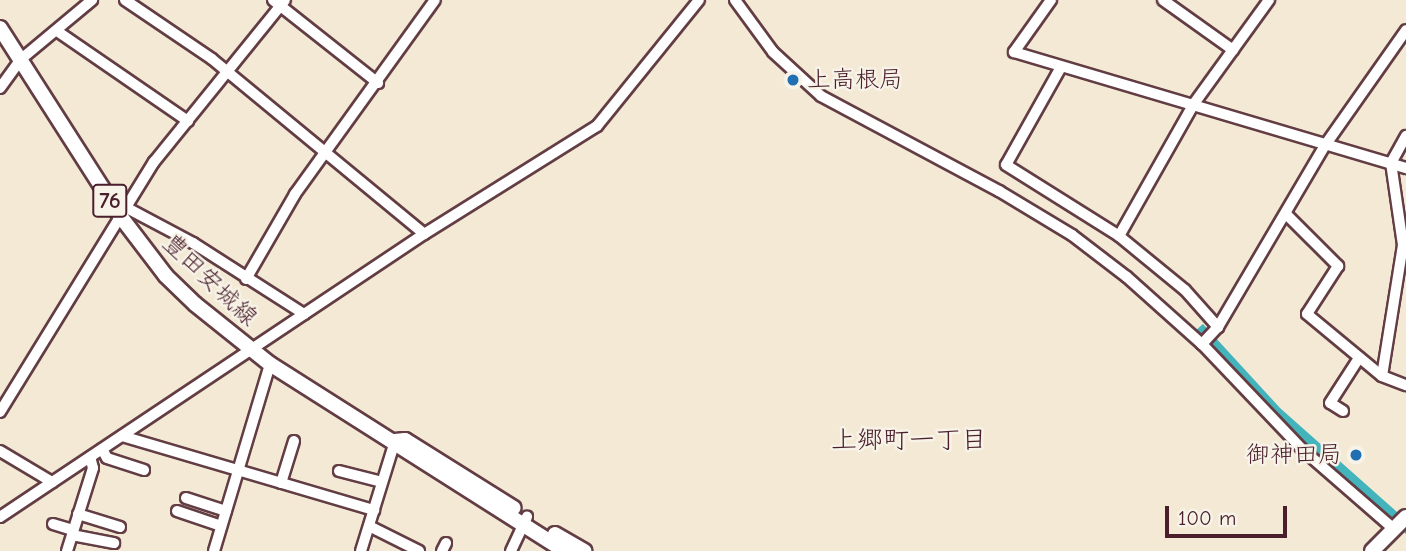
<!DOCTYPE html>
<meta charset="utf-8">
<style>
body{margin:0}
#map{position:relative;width:1406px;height:551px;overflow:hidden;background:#f3e9d4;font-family:"Comic Neue","Klee One",sans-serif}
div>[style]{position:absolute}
.water>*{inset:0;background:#43b3bc}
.roads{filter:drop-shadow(2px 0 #633d44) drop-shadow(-2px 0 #633d44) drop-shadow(0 2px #633d44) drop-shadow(0 -2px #633d44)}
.minor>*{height:10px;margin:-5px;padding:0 5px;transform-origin:5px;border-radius:5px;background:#fff}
.major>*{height:14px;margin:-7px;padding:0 7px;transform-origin:7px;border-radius:7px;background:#fff}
.dots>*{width:19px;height:19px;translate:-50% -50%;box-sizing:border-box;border:4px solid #f7f3e8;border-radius:50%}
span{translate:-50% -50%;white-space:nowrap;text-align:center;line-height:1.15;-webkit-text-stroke:5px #f7f3e8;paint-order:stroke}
.shield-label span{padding:2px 5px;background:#f7f3e8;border:2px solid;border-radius:5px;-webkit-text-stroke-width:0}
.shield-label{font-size:23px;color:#4a1f2b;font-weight:700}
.poi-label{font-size:24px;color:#4a1f2b}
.left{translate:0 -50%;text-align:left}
.right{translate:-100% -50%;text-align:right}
.street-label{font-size:24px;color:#4a1f2b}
.neighbourhood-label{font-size:26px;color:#4a1f2b}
.scale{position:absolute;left:1165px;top:506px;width:122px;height:32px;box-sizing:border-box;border:4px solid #4a1f2b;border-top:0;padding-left:9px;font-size:21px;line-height:24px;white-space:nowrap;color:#4a1f2b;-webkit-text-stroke:5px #f7f3e8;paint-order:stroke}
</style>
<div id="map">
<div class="water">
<i style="clip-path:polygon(1203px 324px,1280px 408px,1406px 520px,1406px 534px,1271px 413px,1195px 331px)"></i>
</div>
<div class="roads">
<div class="minor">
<i style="left:125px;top:0;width:105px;rotate:34.1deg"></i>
<i style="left:212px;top:59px;width:275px;rotate:39.5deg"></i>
<i style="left:273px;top:0;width:134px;rotate:38.3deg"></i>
<i style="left:735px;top:0;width:64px;rotate:53.8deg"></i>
<i style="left:773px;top:52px;width:65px;rotate:42.5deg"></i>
<i style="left:821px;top:96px;width:202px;rotate:28.1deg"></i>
<i style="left:999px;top:191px;width:85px;rotate:31.1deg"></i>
<i style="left:1072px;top:235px;width:69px;rotate:37.4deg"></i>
<i style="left:1127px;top:277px;width:101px;rotate:41.8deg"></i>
<i style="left:1202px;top:344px;width:146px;rotate:46.4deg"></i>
<i style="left:1303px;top:450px;width:121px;rotate:41deg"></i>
<i style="left:1051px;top:0;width:64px;rotate:125.4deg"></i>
<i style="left:1014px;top:52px;width:409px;rotate:16.5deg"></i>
<i style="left:1163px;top:0;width:86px;rotate:35.5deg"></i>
<i style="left:57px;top:31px;width:159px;rotate:34.5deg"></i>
<i style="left:1061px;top:67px;width:112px;rotate:119.3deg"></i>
<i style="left:1006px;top:165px;width:133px;rotate:32.1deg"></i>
<i style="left:1119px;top:236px;width:85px;rotate:39.3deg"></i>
<i style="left:1185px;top:290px;width:50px;rotate:48.3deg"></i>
<i style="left:0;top:88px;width:34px;rotate:-54deg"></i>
<i style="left:20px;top:60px;width:94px;rotate:-39.8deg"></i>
<i style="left:127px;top:208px;width:75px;rotate:27.9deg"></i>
<i style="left:193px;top:243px;width:132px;rotate:32.6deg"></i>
<i style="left:1286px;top:214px;width:74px;rotate:45deg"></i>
<i style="left:1338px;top:266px;width:57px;rotate:122.9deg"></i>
<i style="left:1307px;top:314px;width:97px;rotate:39.6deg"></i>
<i style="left:1382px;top:376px;width:26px;rotate:21deg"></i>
<i style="left:1119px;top:236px;width:150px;rotate:-60.5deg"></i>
<i style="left:1193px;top:105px;width:130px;rotate:-54.1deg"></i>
<i style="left:246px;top:279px;width:98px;rotate:-60deg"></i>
<i style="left:295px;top:194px;width:239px;rotate:-54.2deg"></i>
<i style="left:1202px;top:344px;width:23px;rotate:-47deg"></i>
<i style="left:1218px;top:327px;width:212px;rotate:-59.5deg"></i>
<i style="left:1326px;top:144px;width:139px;rotate:-54.9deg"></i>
<i style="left:1382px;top:376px;width:133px;rotate:-80.9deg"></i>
<i style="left:1403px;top:245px;width:83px;rotate:-98.3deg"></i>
<i style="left:1391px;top:163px;width:31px;rotate:-61deg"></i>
<i style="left:1343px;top:411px;width:15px;rotate:-148deg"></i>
<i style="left:1330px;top:403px;width:54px;rotate:-57.2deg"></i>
<i style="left:0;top:412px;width:294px;rotate:-58.4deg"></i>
<i style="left:154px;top:162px;width:208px;rotate:-51deg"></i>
<i style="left:122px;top:436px;width:263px;rotate:16.4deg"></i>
<i style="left:102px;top:449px;width:10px;rotate:61deg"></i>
<i style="left:107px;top:458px;width:39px;rotate:18deg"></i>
<i style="left:0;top:451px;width:61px;rotate:30.8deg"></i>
<i style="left:339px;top:471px;width:44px;rotate:14.3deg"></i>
<i style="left:281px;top:483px;width:44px;rotate:-72.8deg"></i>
<i style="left:186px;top:498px;width:42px;rotate:18deg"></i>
<i style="left:177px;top:511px;width:46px;rotate:18.8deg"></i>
<i style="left:78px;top:514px;width:44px;rotate:17.2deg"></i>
<i style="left:0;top:517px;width:510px;rotate:-33.72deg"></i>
<i style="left:424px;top:234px;width:204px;rotate:-32deg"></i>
<i style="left:597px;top:126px;width:162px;rotate:-51deg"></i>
<i style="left:53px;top:524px;width:21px;rotate:17deg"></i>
<i style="left:369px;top:526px;width:56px;rotate:26.6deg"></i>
<i style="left:72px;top:535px;width:43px;rotate:10.8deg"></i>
<i style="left:67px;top:551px;width:87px;rotate:-72.6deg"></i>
<i style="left:93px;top:468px;width:11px;rotate:-105deg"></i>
<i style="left:214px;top:551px;width:195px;rotate:-73.3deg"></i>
<i style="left:361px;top:551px;width:115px;rotate:-72.8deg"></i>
<i style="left:442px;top:551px;width:9px;rotate:-63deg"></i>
<i style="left:511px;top:551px;width:38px;rotate:-65deg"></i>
</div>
<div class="major">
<i style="left:0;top:28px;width:224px;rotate:57.4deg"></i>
<i style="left:121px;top:217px;width:74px;rotate:52.7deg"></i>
<i style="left:166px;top:276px;width:40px;rotate:44deg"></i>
<i style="left:195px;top:304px;width:96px;rotate:38.7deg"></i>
<i style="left:270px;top:364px;width:349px;rotate:32.4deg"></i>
<i style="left:395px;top:441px;width:10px;rotate:-6deg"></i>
<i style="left:405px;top:440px;width:128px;rotate:32deg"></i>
<i style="left:555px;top:534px;width:34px;rotate:30deg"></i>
<i style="left:1372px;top:551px;width:48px;rotate:-45deg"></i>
</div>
</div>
<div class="dots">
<i style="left:793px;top:80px;background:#1f6fb2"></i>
<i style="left:1356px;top:455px;background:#1f6fb2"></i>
</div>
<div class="shield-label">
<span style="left:110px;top:201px">76</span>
</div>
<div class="poi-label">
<span class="left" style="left:807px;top:80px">上高根局</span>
<span class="right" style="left:1342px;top:455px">御神田局</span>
</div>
<div class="street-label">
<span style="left:210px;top:280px;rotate:44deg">豊田安城線</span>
</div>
<div class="neighbourhood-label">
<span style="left:909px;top:441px">上郷町一丁目</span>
</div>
<div class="scale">100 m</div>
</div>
